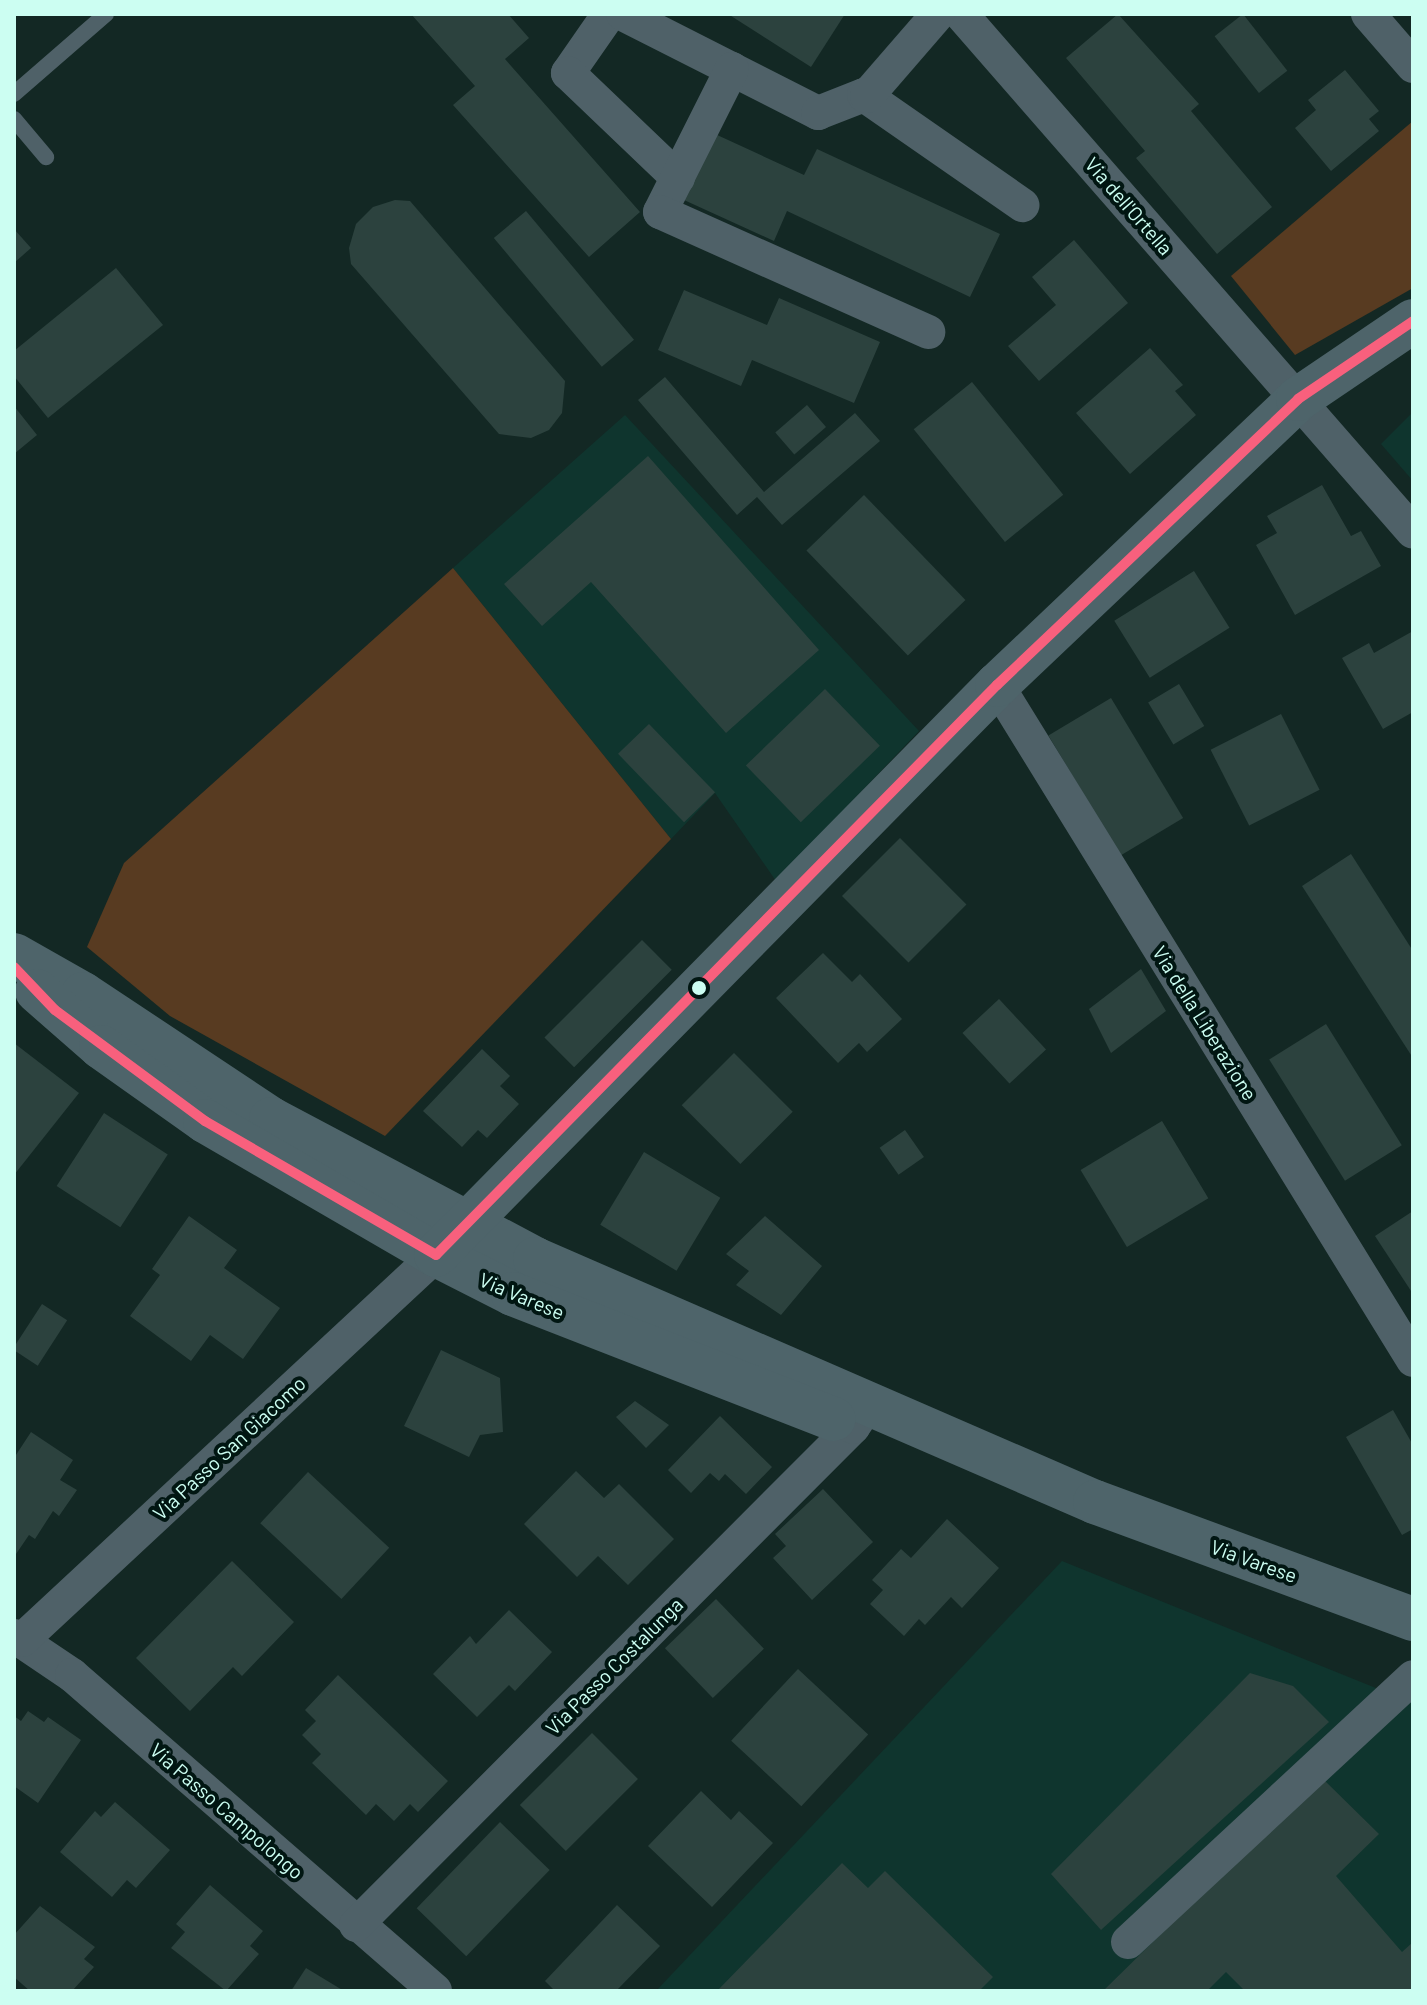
<!DOCTYPE html>
<style>
body{margin:0}
#map{position:relative;width:1427px;height:2005px;overflow:hidden;background:#132824;font-family:Barlow,sans-serif}
div>[style]{position:absolute}
.built>*{inset:0;background:#0f352e}
.green>*{inset:0;background:#583b21}
.building>*{inset:0;background:#2c423e;transform-origin:0 0}
.lane>*{height:16px;margin:-8px;padding:0 8px;transform-origin:8px;border-radius:8px;background:#4f6168}
.street>*{height:34px;margin:-17px;padding:0 17px;transform-origin:17px;border-radius:17px;background:#4f6168}
.secondary>*{height:44px;margin:-22px;padding:0 22px;transform-origin:22px;border-radius:22px;background:#4e646a}
.bus-1>*{height:10px;margin:-5px;padding:0 5px;transform-origin:5px;border-radius:5px;background:#f8607d}
.dots>*{width:22px;height:22px;translate:-50% -50%;box-sizing:border-box;border:4px solid #011612;border-radius:50%}
span{translate:-50% -50%;white-space:nowrap;text-align:center;line-height:1.15;-webkit-text-stroke:8px #011612;paint-order:stroke}
.street-label{font-size:20px;color:#ccfef2}
.frame{position:absolute;inset:0;border:16px solid #ccfef2;pointer-events:none}
</style>
<div id="map">
<div class="built">
<i style="clip-path:polygon(1413px 412px,1413px 481px,1381px 444px)"></i>
<i style="clip-path:polygon(625px 415px,919px 731px,776px 881px,715px 793px,671px 839px,453px 568px)"></i>
<i style="clip-path:polygon(1062px 1561px,1413px 1703px,1413px 1991px,656px 1991px)"></i>
</div>
<div class="green">
<i style="clip-path:polygon(1413px 121px,1413px 288px,1295px 355px,1231px 276px)"></i>
<i style="clip-path:polygon(453px 568px,671px 839px,385px 1136px,170px 1016px,87px 947px,124px 863px)"></i>
</div>
<div class="building">
<i style="clip-path:polygon(411px 14px,508px 14px,529px 38px,505px 59px,640px 212px,589px 257px,453px 105px,475px 86px)"></i>
<i style="clip-path:polygon(728px 14px,845px 14px,811px 67px)"></i>
<i style="clip-path:polygon(1118px 14px,1199px 104px,1191px 111px,1272px 207px,1217px 254px,1136px 158px,1145px 151px,1066px 58px)"></i>
<i style="left:1243px;top:14px;width:72px;height:36px;rotate:52deg"></i>
<i style="clip-path:polygon(1345px 70px,1379px 111px,1369px 119px,1379px 131px,1331px 171px,1295px 128px,1316px 110px,1308px 100px)"></i>
<i style="clip-path:polygon(715px 134px,804px 175px,817px 149px,1000px 234px,970px 297px,787px 211px,774px 241px,684px 200px)"></i>
<i style="clip-path:polygon(395px 200px,410px 201px,565px 381px,562px 413px,549px 430px,531px 438px,499px 434px,351px 264px,349px 248px,356px 224px,373px 207px)"></i>
<i style="left:526px;top:211px;width:168px;height:42px;rotate:50deg"></i>
<i style="clip-path:polygon(14px 229px,31px 248px,14px 263px)"></i>
<i style="clip-path:polygon(1074px 240px,1128px 303px,1039px 381px,1008px 346px,1056px 305px,1032px 277px)"></i>
<i style="clip-path:polygon(116px 268px,163px 325px,48px 418px,14px 376px,14px 351px)"></i>
<i style="clip-path:polygon(684px 290px,767px 325px,779px 298px,880px 342px,854px 403px,752px 360px,741px 386px,658px 350px)"></i>
<i style="clip-path:polygon(1150px 348px,1183px 385px,1175px 391px,1196px 415px,1130px 474px,1076px 413px)"></i>
<i style="clip-path:polygon(665px 377px,764px 492px,855px 413px,880px 441px,782px 525px,757px 497px,737px 515px,638px 400px)"></i>
<i style="left:972px;top:382px;width:145px;height:75px;rotate:51deg"></i>
<i style="left:807px;top:405px;width:29px;height:42px;rotate:49deg"></i>
<i style="clip-path:polygon(14px 406px,37px 435px,14px 454px)"></i>
<i style="clip-path:polygon(648px 456px,819px 650px,726px 733px,591px 582px,542px 626px,504px 584px)"></i>
<i style="clip-path:polygon(1322px 485px,1351px 536px,1361px 531px,1381px 566px,1295px 615px,1256px 545px,1277px 533px,1267px 516px)"></i>
<i style="left:864px;top:495px;width:146px;height:80px;rotate:46deg"></i>
<i style="left:1194px;top:571px;width:67px;height:94px;rotate:58deg"></i>
<i style="clip-path:polygon(1413px 631px,1413px 712px,1383px 729px,1342px 658px,1369px 643px,1374px 653px)"></i>
<i style="left:1179px;top:684px;width:49px;height:36px;rotate:59deg"></i>
<i style="left:825px;top:689px;width:79px;height:110px;rotate:46deg"></i>
<i style="left:1111px;top:698px;width:140px;height:73px;rotate:59deg"></i>
<i style="left:1281px;top:714px;width:85px;height:79px;rotate:63deg"></i>
<i style="left:649px;top:724px;width:95px;height:43px;rotate:46deg"></i>
<i style="left:900px;top:838px;width:94px;height:82px;rotate:45deg"></i>
<i style="clip-path:polygon(1351px 854px,1413px 951px,1413px 1058px,1302px 886px)"></i>
<i style="left:642px;top:940px;width:42px;height:138px;rotate:45deg"></i>
<i style="clip-path:polygon(823px 953px,852px 982px,860px 974px,902px 1019px,867px 1052px,859px 1043px,838px 1063px,776px 998px)"></i>
<i style="clip-path:polygon(1141px 969px,1166px 1011px,1111px 1053px,1089px 1009px)"></i>
<i style="left:999px;top:999px;width:69px;height:50px;rotate:47deg"></i>
<i style="left:1326px;top:1024px;width:143px;height:67px;rotate:58deg"></i>
<i style="clip-path:polygon(14px 1043px,79px 1093px,14px 1175px)"></i>
<i style="clip-path:polygon(482px 1049px,510px 1076px,500px 1086px,519px 1104px,487px 1138px,478px 1130px,462px 1147px,423px 1111px)"></i>
<i style="left:734px;top:1053px;width:83px;height:74px;rotate:45deg"></i>
<i style="left:104px;top:1113px;width:76px;height:87px;rotate:33deg"></i>
<i style="left:1162px;top:1121px;width:90px;height:95px;rotate:59deg"></i>
<i style="left:905px;top:1130px;width:33px;height:31px;rotate:55deg"></i>
<i style="left:644px;top:1152px;width:89px;height:85px;rotate:31deg"></i>
<i style="clip-path:polygon(1413px 1211px,1413px 1294px,1375px 1236px)"></i>
<i style="clip-path:polygon(189px 1216px,237px 1250px,224px 1268px,280px 1308px,243px 1359px,210px 1335px,191px 1361px,130px 1316px,160px 1275px,152px 1269px)"></i>
<i style="clip-path:polygon(765px 1216px,822px 1266px,781px 1315px,736px 1285px,749px 1271px,726px 1254px)"></i>
<i style="left:42px;top:1304px;width:30px;height:54px;rotate:33deg"></i>
<i style="clip-path:polygon(441px 1350px,500px 1378px,503px 1432px,480px 1435px,469px 1457px,404px 1426px)"></i>
<i style="clip-path:polygon(635px 1401px,669px 1425px,646px 1448px,616px 1417px)"></i>
<i style="clip-path:polygon(1393px 1410px,1413px 1445px,1413px 1529px,1402px 1535px,1346px 1437px)"></i>
<i style="clip-path:polygon(720px 1416px,772px 1467px,746px 1494px,725px 1474px,719px 1481px,710px 1473px,691px 1493px,668px 1470px)"></i>
<i style="clip-path:polygon(31px 1432px,73px 1460px,60px 1480px,77px 1490px,59px 1516px,53px 1511px,35px 1539px,29px 1535px,16px 1554px,14px 1458px)"></i>
<i style="clip-path:polygon(576px 1471px,604px 1498px,619px 1484px,674px 1539px,628px 1585px,598px 1556px,577px 1577px,524px 1524px)"></i>
<i style="left:308px;top:1472px;width:111px;height:70px;rotate:43deg"></i>
<i style="clip-path:polygon(823px 1489px,873px 1542px,812px 1600px,773px 1558px,786px 1546px,775px 1534px)"></i>
<i style="clip-path:polygon(947px 1519px,999px 1568px,962px 1608px,951px 1597px,925px 1625px,919px 1619px,904px 1636px,870px 1604px,883px 1590px,872px 1580px,901px 1549px,911px 1558px)"></i>
<i style="clip-path:polygon(232px 1561px,294px 1622px,242px 1676px,233px 1667px,190px 1711px,136px 1658px)"></i>
<i style="left:716px;top:1599px;width:69px;height:71px;rotate:46deg"></i>
<i style="clip-path:polygon(509px 1610px,552px 1652px,515px 1691px,509px 1685px,477px 1717px,433px 1674px,470px 1636px,476px 1644px)"></i>
<i style="left:798px;top:1669px;width:96px;height:98px;rotate:43deg"></i>
<i style="clip-path:polygon(1250px 1673px,1293px 1686px,1329px 1722px,1101px 1930px,1051px 1874px)"></i>
<i style="clip-path:polygon(338px 1675px,448px 1781px,418px 1812px,410px 1804px,394px 1821px,376px 1804px,366px 1815px,312px 1763px,321px 1754px,302px 1735px,316px 1721px,305px 1710px)"></i>
<i style="clip-path:polygon(28px 1711px,44px 1722px,48px 1717px,81px 1740px,38px 1803px,14px 1786px,14px 1716px,21px 1721px)"></i>
<i style="left:592px;top:1733px;width:65px;height:102px;rotate:45deg"></i>
<i style="clip-path:polygon(1321px 1777px,1379px 1834px,1336px 1876px,1402px 1952px,1413px 1942px,1413px 1991px,1245px 1991px,1226px 1972px,1207px 1991px,1103px 1991px)"></i>
<i style="clip-path:polygon(701px 1791px,731px 1820px,739px 1811px,773px 1843px,712px 1907px,648px 1846px)"></i>
<i style="clip-path:polygon(115px 1802px,170px 1850px,136px 1888px,127px 1880px,112px 1897px,60px 1852px,95px 1811px,101px 1817px)"></i>
<i style="left:500px;top:1822px;width:69px;height:120px;rotate:44deg"></i>
<i style="clip-path:polygon(842px 1863px,868px 1888px,885px 1871px,993px 1977px,979px 1991px,717px 1991px)"></i>
<i style="clip-path:polygon(210px 1885px,263px 1931px,250px 1946px,259px 1954px,226px 1991px,171px 1948px,185px 1932px,176px 1924px)"></i>
<i style="clip-path:polygon(617px 1905px,660px 1946px,616px 1991px,555px 1991px,545px 1981px)"></i>
<i style="clip-path:polygon(40px 1906px,95px 1947px,84px 1959px,94px 1967px,72px 1991px,30px 1991px,14px 1977px,14px 1935px)"></i>
<i style="clip-path:polygon(306px 1968px,344px 1991px,291px 1991px)"></i>
</div>
<div class="lane">
<i style="left:14px;top:94px;width:122px;rotate:-41deg"></i>
<i style="left:14px;top:119px;width:50px;rotate:49.9deg"></i>
</div>
<div class="street">
<i style="left:609px;top:14px;width:72px;rotate:124.8deg"></i>
<i style="left:568px;top:73px;width:152px;rotate:43.7deg"></i>
<i style="left:623px;top:14px;width:219px;rotate:26.9deg"></i>
<i style="left:818px;top:113px;width:49px;rotate:-21.4deg"></i>
<i style="left:864px;top:95px;width:193px;rotate:34.8deg"></i>
<i style="left:961px;top:14px;width:687px;rotate:48.89deg"></i>
<i style="left:1368px;top:14px;width:69px;rotate:49.1deg"></i>
<i style="left:732px;top:69px;width:160px;rotate:116.7deg"></i>
<i style="left:660px;top:212px;width:294px;rotate:24.1deg"></i>
<i style="left:867px;top:96px;width:108px;rotate:-49.1deg"></i>
<i style="left:997px;top:685px;width:793px;rotate:58.35deg"></i>
<i style="left:14px;top:1636px;width:70px;rotate:33.9deg"></i>
<i style="left:72px;top:1675px;width:481px;rotate:41deg"></i>
<i style="left:22px;top:1640px;width:565px;rotate:-42.92deg"></i>
<i style="left:356px;top:1925px;width:704px;rotate:-45.06deg"></i>
<i style="left:853px;top:1427px;width:29px;rotate:-56deg"></i>
<i style="left:1128px;top:1942px;width:389px;rotate:-42.9deg"></i>
</div>
<div class="secondary">
<i style="left:14px;top:955px;width:79px;rotate:29.5deg"></i>
<i style="left:83px;top:994px;width:226px;rotate:33.6deg"></i>
<i style="left:271px;top:1119px;width:299px;rotate:27.9deg"></i>
<i style="left:535px;top:1259px;width:610px;rotate:23.46deg"></i>
<i style="left:1095px;top:1502px;width:339px;rotate:20.2deg"></i>
<i style="left:37px;top:991px;width:85px;rotate:41.2deg"></i>
<i style="left:101px;top:1047px;width:128px;rotate:35.4deg"></i>
<i style="left:205px;top:1121px;width:267px;rotate:30.1deg"></i>
<i style="left:436px;top:1255px;width:86px;rotate:26.9deg"></i>
<i style="left:513px;top:1294px;width:344px;rotate:21.3deg"></i>
<i style="left:436px;top:1255px;width:800px;rotate:-45.46deg"></i>
<i style="left:997px;top:685px;width:415px;rotate:-43.5deg"></i>
<i style="left:1298px;top:399px;width:139px;rotate:-34.1deg"></i>
</div>
<div class="bus-1">
<i style="left:14px;top:967px;width:59px;rotate:46.4deg"></i>
<i style="left:55px;top:1010px;width:187px;rotate:36.5deg"></i>
<i style="left:205px;top:1121px;width:267px;rotate:30.1deg"></i>
<i style="left:436px;top:1255px;width:800px;rotate:-45.46deg"></i>
<i style="left:997px;top:685px;width:415px;rotate:-43.5deg"></i>
<i style="left:1298px;top:399px;width:139px;rotate:-34.1deg"></i>
</div>
<div class="dots">
<i style="left:699px;top:988px;background:#ccfef2"></i>
</div>
<div class="street-label">
<span style="left:1129px;top:206px;rotate:49deg">Via dell'Ortella</span>
<span style="left:1205px;top:1023px;rotate:58deg">Via della Liberazione</span>
<span style="left:522px;top:1296px;rotate:23deg">Via Varese</span>
<span style="left:229px;top:1448px;rotate:-43deg">Via Passo San Giacomo</span>
<span style="left:1254px;top:1561px;rotate:20deg">Via Varese</span>
<span style="left:614px;top:1666px;rotate:-45deg">Via Passo Costalunga</span>
<span style="left:227px;top:1811px;rotate:41deg">Via Passo Campolongo</span>
</div>
<div class="frame"></div>
</div>
